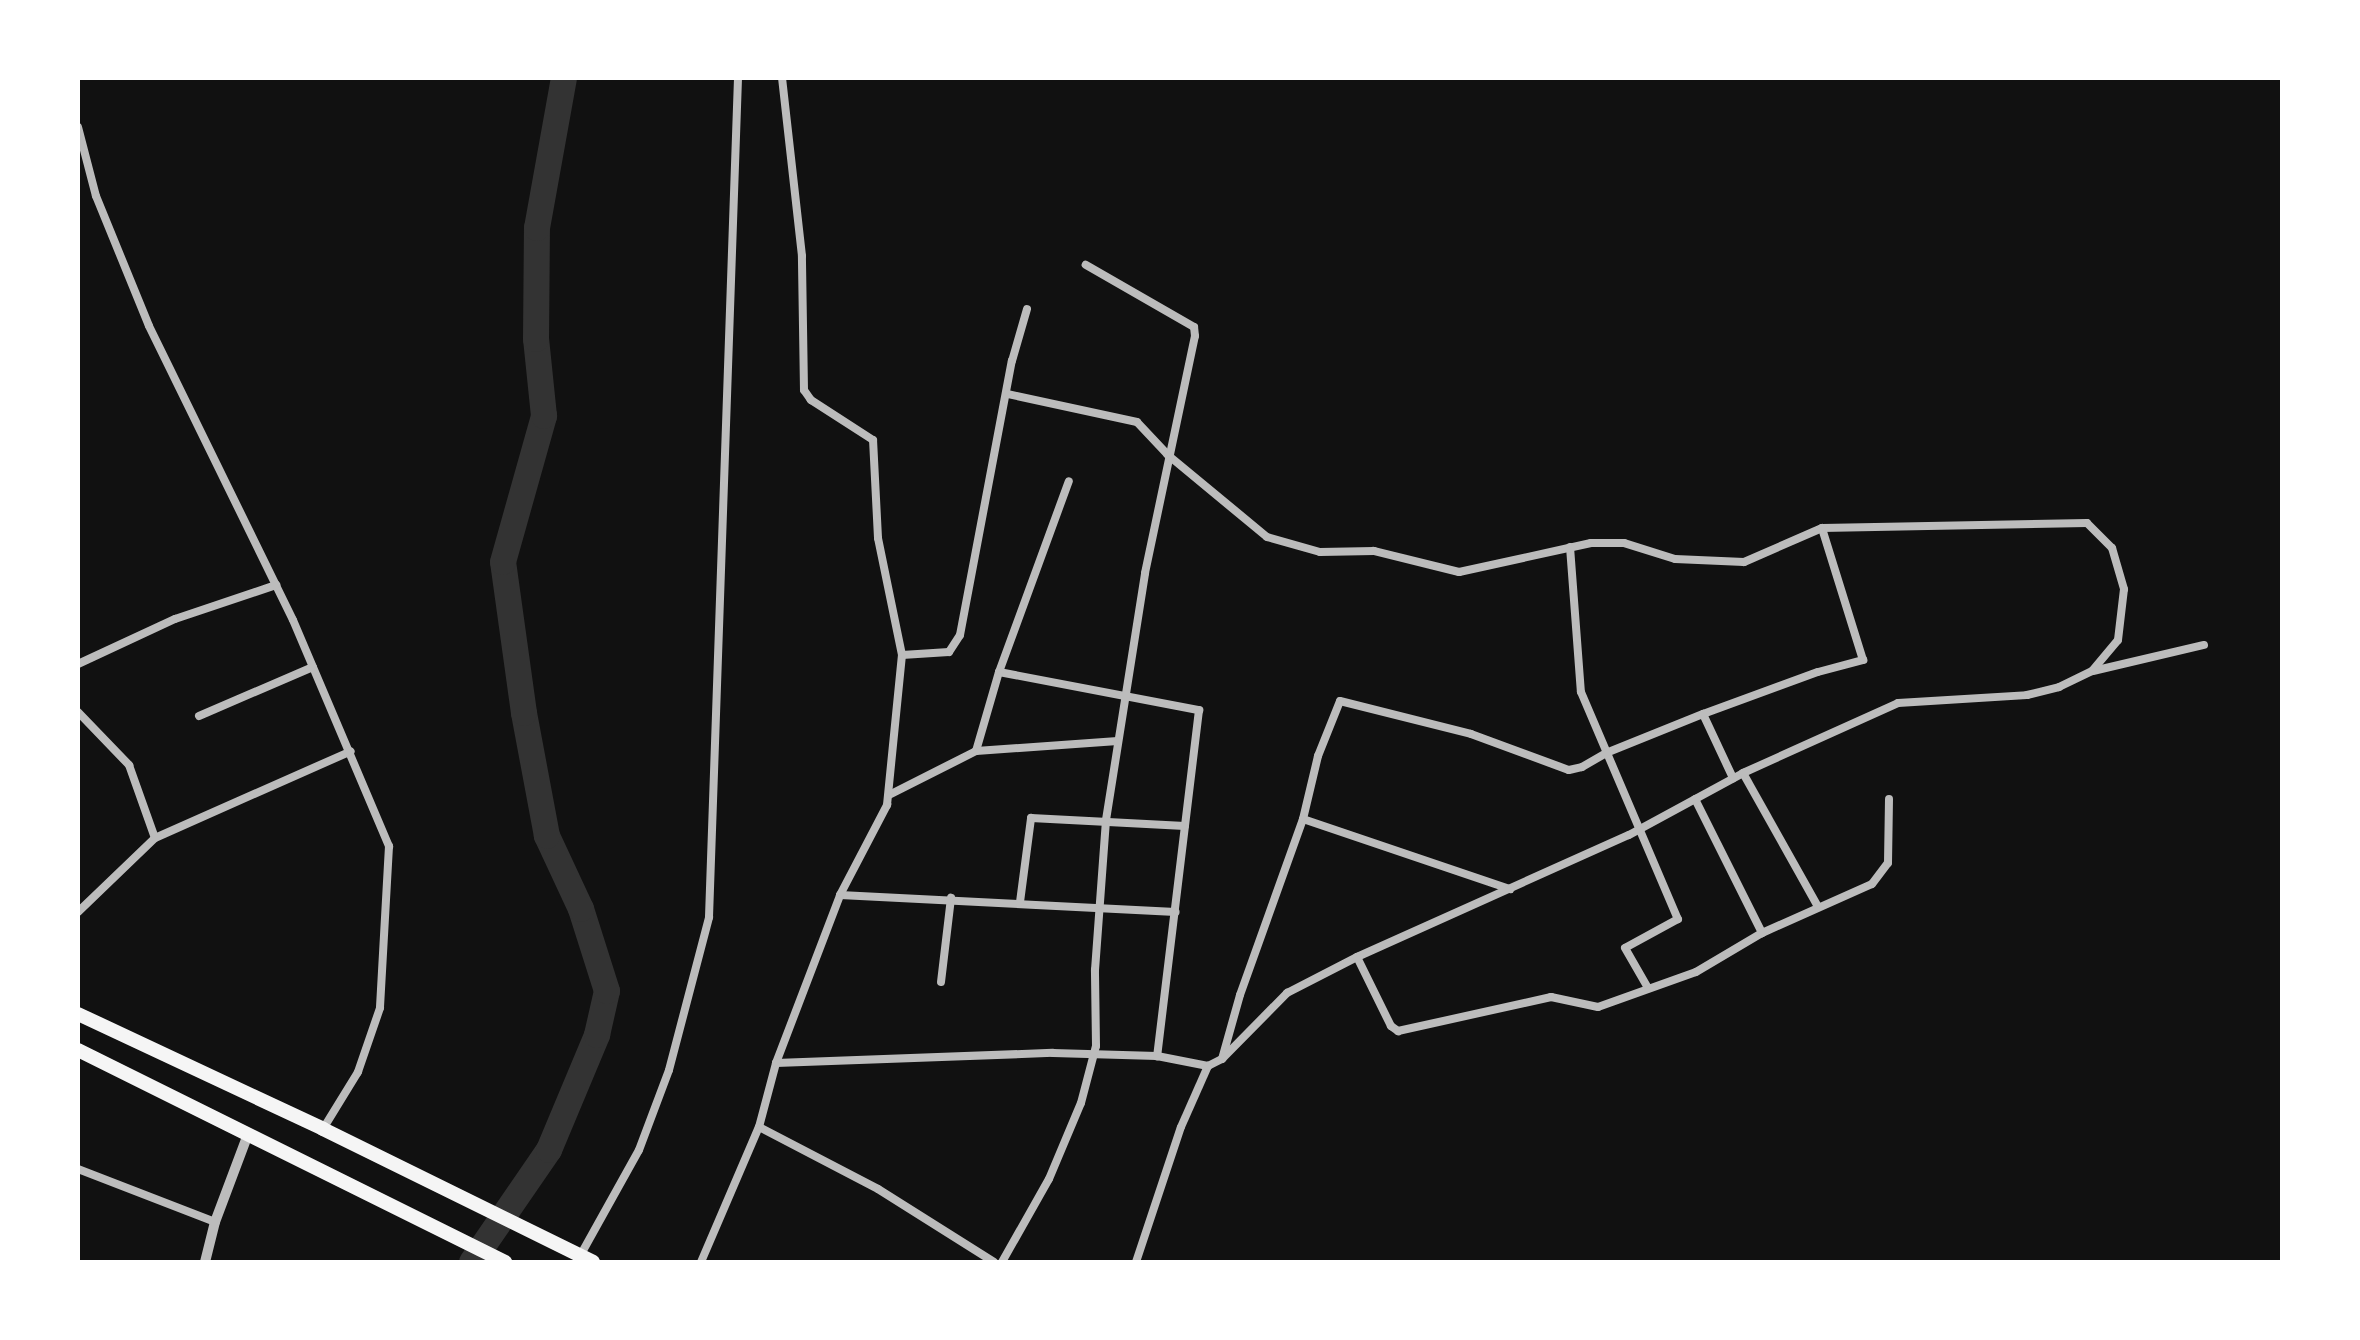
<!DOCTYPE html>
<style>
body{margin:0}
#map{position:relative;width:2360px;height:1340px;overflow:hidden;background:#111;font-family:Mulish,sans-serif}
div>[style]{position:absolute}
.river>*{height:26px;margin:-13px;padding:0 13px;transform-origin:13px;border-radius:13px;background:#333}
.minor>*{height:8px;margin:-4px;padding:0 4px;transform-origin:4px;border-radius:4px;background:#bcbcbc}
.tertiary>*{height:10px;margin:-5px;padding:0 5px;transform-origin:5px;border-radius:5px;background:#bcbcbc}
.trunk>*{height:14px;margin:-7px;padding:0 7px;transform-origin:7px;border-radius:7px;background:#f5f5f5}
span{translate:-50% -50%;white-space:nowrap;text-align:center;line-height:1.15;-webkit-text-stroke:8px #fff;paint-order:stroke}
.frame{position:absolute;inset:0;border:80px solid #fff;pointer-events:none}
</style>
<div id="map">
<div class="river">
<i style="left:472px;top:1262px;width:136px;rotate:-55.5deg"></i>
<i style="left:549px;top:1150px;width:125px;rotate:-67.3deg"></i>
<i style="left:597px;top:1035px;width:45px;rotate:-77.2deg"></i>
<i style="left:607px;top:991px;width:86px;rotate:-107.6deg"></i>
<i style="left:581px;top:909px;width:81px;rotate:-115deg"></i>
<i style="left:547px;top:836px;width:125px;rotate:-100.6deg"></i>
<i style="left:524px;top:713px;width:152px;rotate:-97.9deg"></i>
<i style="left:503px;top:562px;width:152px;rotate:-74.3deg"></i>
<i style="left:544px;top:416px;width:77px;rotate:-95.9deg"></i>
<i style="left:536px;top:339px;width:111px;rotate:-89.5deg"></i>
<i style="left:537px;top:228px;width:152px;rotate:-79.8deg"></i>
</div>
<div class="minor">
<i style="left:78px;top:127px;width:71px;rotate:75.4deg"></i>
<i style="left:96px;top:196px;width:140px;rotate:67.8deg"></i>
<i style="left:149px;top:326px;width:327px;rotate:63.9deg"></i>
<i style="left:293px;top:620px;width:246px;rotate:67deg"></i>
<i style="left:389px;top:846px;width:162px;rotate:93.2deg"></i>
<i style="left:380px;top:1008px;width:68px;rotate:109deg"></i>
<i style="left:358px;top:1072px;width:67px;rotate:121.6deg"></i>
<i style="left:1570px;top:547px;width:145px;rotate:85.7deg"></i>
<i style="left:1581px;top:692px;width:247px;rotate:66.9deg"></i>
<i style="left:1678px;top:919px;width:60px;rotate:151.3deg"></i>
<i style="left:1625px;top:948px;width:46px;rotate:60.1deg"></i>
<i style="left:902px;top:655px;width:47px;rotate:-3.7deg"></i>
<i style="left:949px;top:652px;width:20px;rotate:-57deg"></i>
<i style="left:960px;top:635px;width:279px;rotate:-79.3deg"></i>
<i style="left:1012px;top:361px;width:54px;rotate:-73.9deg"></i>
<i style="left:78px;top:664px;width:107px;rotate:-24.9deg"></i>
<i style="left:175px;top:619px;width:107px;rotate:-18.6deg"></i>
<i style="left:2093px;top:671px;width:114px;rotate:-13.2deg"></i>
<i style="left:999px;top:672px;width:204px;rotate:10.8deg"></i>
<i style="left:1199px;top:710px;width:349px;rotate:96.9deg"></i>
<i style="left:78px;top:712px;width:74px;rotate:46.1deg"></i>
<i style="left:129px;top:765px;width:77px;rotate:70.4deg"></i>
<i style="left:1703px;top:714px;width:71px;rotate:64.9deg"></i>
<i style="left:199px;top:716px;width:124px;rotate:-23.3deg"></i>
<i style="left:976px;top:751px;width:82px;rotate:-73.8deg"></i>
<i style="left:999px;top:672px;width:203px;rotate:-69.9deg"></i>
<i style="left:1743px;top:773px;width:151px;rotate:60.7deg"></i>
<i style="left:889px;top:795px;width:97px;rotate:-26.8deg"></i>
<i style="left:976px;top:751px;width:142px;rotate:-4deg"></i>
<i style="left:1695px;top:799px;width:150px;rotate:63.4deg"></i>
<i style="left:1303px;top:819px;width:219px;rotate:18.7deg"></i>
<i style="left:840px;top:895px;width:336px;rotate:2.9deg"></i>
<i style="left:1020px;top:902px;width:85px;rotate:-82.5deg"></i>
<i style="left:1031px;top:818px;width:154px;rotate:3deg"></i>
<i style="left:78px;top:912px;width:107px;rotate:-43.9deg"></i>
<i style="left:155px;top:838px;width:214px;rotate:-23.9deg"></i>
<i style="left:1357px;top:957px;width:77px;rotate:63.8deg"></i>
<i style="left:1391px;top:1026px;width:9px;rotate:36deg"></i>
<i style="left:1398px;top:1031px;width:157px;rotate:-12.5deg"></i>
<i style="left:1551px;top:997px;width:48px;rotate:12deg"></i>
<i style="left:1598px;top:1007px;width:104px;rotate:-19.7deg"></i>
<i style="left:1696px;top:972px;width:77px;rotate:-30.6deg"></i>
<i style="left:1762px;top:933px;width:120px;rotate:-24deg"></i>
<i style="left:1872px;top:884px;width:26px;rotate:-53deg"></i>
<i style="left:1888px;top:863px;width:64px;rotate:-89.1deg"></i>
<i style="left:941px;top:982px;width:85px;rotate:-83.2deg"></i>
<i style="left:1222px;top:1059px;width:66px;rotate:-74.3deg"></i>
<i style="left:1240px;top:995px;width:187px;rotate:-70.3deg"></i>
<i style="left:1303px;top:819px;width:65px;rotate:-76.6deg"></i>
<i style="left:1318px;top:756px;width:59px;rotate:-68.2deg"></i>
<i style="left:1340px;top:701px;width:135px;rotate:14.1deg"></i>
<i style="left:1471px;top:734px;width:104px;rotate:20.2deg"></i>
<i style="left:1569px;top:770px;width:13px;rotate:-13deg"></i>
<i style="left:1582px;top:767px;width:28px;rotate:-30deg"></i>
<i style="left:1606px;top:753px;width:105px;rotate:-21.9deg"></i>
<i style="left:1703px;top:714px;width:122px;rotate:-20.1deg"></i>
<i style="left:1818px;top:672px;width:47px;rotate:-14.9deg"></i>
<i style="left:1863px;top:660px;width:138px;rotate:-107.3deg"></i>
<i style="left:776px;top:1063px;width:277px;rotate:-2.1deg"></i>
<i style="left:1053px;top:1053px;width:104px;rotate:1.7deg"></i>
<i style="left:1157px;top:1056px;width:52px;rotate:11.1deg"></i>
<i style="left:1208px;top:1066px;width:16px;rotate:-27deg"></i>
<i style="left:1222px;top:1059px;width:93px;rotate:-45.4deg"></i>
<i style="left:1287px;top:993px;width:79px;rotate:-27.2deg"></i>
<i style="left:1357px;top:957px;width:298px;rotate:-24.2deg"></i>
<i style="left:1629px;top:835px;width:130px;rotate:-28.5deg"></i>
<i style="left:1743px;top:773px;width:170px;rotate:-24.3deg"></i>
<i style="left:1898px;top:703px;width:129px;rotate:-3.5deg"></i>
<i style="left:2027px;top:695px;width:33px;rotate:-14deg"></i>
<i style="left:2059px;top:687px;width:37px;rotate:-26deg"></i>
<i style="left:2092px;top:671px;width:40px;rotate:-50deg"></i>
<i style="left:2118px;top:640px;width:51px;rotate:-83.3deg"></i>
<i style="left:2124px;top:589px;width:43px;rotate:-106.3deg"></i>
<i style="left:2112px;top:548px;width:35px;rotate:-135deg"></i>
<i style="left:2087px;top:523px;width:265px;rotate:178.9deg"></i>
<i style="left:1822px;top:528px;width:85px;rotate:156.4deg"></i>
<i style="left:1744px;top:562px;width:69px;rotate:-177.5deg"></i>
<i style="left:1675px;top:559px;width:53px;rotate:-162.6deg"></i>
<i style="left:1624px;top:543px;width:33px;rotate:180deg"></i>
<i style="left:1591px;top:543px;width:135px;rotate:167.6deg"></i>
<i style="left:1459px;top:572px;width:88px;rotate:-166.1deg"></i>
<i style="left:1374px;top:551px;width:54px;rotate:178.9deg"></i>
<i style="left:1320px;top:552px;width:55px;rotate:-164.2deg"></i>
<i style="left:1267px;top:537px;width:129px;rotate:-140.4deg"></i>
<i style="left:1168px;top:455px;width:45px;rotate:-133.2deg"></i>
<i style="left:1137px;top:422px;width:133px;rotate:-167.8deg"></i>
<i style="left:759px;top:1127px;width:134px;rotate:27.5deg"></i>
<i style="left:878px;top:1189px;width:137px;rotate:32.2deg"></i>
<i style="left:78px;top:1169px;width:147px;rotate:21.1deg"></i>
<i style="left:580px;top:1256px;width:121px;rotate:-60.9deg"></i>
<i style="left:639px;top:1150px;width:85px;rotate:-69.4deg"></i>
<i style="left:669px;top:1070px;width:158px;rotate:-75.3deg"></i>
<i style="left:709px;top:917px;width:840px;rotate:-88.02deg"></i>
<i style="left:701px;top:1262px;width:147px;rotate:-66.8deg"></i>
<i style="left:759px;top:1127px;width:66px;rotate:-75.1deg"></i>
<i style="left:776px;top:1063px;width:180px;rotate:-69.1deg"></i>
<i style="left:840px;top:895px;width:102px;rotate:-62.4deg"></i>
<i style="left:887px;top:805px;width:151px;rotate:-84.3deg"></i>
<i style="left:902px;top:655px;width:119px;rotate:-101.6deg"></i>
<i style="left:878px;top:538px;width:98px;rotate:-92.9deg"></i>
<i style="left:873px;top:440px;width:74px;rotate:-147.2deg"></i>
<i style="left:811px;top:400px;width:12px;rotate:-125deg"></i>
<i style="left:804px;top:390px;width:134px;rotate:-90.9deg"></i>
<i style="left:802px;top:256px;width:179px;rotate:-96.4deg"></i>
<i style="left:1002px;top:1262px;width:95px;rotate:-60.5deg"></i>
<i style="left:1049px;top:1179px;width:82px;rotate:-67.2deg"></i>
<i style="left:1081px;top:1103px;width:59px;rotate:-75.3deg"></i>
<i style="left:1096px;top:1046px;width:76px;rotate:-90.8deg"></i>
<i style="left:1095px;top:970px;width:150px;rotate:-85.8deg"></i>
<i style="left:1106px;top:820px;width:250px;rotate:-81deg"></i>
<i style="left:1145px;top:573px;width:242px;rotate:-78.1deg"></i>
<i style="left:1195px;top:336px;width:9px;rotate:-96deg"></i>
<i style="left:1194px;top:327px;width:125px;rotate:-150.1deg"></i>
<i style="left:1136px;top:1262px;width:142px;rotate:-71.6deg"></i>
<i style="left:1181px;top:1127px;width:67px;rotate:-66.1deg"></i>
</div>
<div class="tertiary">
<i style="left:205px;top:1262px;width:41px;rotate:-76deg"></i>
<i style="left:215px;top:1222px;width:94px;rotate:-69.4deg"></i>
</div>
<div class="trunk">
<i style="left:78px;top:1014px;width:271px;rotate:25.1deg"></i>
<i style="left:323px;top:1129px;width:301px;rotate:26.2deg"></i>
<i style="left:78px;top:1050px;width:477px;rotate:26.4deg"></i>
</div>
<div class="frame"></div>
</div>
